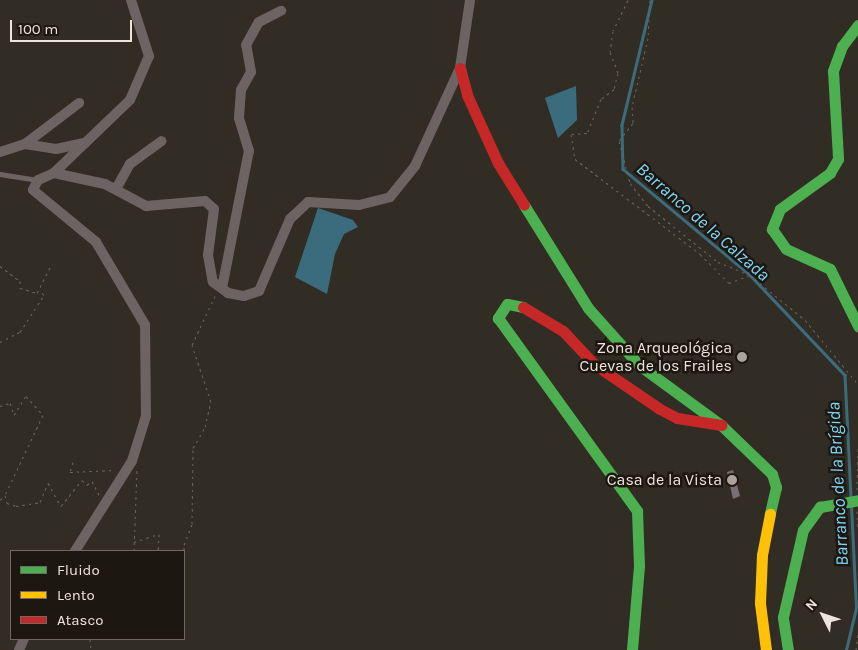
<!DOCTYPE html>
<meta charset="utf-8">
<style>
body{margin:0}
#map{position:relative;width:858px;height:650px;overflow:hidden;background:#322d24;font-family:Karla,sans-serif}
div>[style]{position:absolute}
.water>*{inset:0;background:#3b6c7d}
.stream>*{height:2.5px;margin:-1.25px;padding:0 1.25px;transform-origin:1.25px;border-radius:1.25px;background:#3b6c7d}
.building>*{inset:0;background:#796f72}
.path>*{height:1px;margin-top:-0.5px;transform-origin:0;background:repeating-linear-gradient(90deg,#6a6461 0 2.5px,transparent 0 6.5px)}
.lane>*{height:5px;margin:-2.5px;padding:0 2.5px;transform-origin:2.5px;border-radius:2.5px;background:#6c6363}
.street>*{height:10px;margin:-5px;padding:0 5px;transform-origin:5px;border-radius:5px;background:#6c6363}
.fast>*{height:11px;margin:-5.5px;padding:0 5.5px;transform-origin:5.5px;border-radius:5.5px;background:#4caf50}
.slow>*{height:11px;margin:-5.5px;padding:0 5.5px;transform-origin:5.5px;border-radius:5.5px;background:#ffc107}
.jam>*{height:11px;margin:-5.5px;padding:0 5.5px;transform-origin:5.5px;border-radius:5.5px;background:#c62828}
.dots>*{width:14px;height:14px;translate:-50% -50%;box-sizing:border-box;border:2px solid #1c1710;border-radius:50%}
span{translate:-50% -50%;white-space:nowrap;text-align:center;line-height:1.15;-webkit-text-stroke:5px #1c1710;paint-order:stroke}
.poi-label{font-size:16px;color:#ebe5db}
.right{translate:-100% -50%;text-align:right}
.water-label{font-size:18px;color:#7dd4f4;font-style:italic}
.legend{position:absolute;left:10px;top:550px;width:175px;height:90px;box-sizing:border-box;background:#1c1710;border:1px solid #6f6961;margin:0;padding:6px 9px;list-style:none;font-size:15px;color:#ebe5db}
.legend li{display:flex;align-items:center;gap:10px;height:25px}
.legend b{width:25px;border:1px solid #6f6961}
.north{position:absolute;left:798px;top:590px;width:50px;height:50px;-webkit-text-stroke:4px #1c1710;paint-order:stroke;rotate:311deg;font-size:14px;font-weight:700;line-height:20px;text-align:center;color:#ebe5db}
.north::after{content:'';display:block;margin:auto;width:18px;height:22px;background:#ebe5db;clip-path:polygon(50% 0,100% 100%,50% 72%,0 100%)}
.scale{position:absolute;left:10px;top:20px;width:122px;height:22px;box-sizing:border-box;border:2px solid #ebe5db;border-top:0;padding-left:6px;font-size:15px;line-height:18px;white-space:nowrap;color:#ebe5db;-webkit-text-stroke:4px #1c1710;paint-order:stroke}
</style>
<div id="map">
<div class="water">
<i style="clip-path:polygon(576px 86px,577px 120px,558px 138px,545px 98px)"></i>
<i style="clip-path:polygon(318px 208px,353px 220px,358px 227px,344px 234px,335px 254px,327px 294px,295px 277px)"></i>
</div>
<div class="stream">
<i style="left:652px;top:0;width:129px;rotate:103.5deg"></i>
<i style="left:622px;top:125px;width:44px;rotate:88.7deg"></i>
<i style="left:623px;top:169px;width:165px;rotate:39.8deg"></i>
<i style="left:750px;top:275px;width:138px;rotate:46.5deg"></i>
<i style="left:845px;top:375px;width:122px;rotate:87.2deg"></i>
<i style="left:846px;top:650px;width:43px;rotate:-76.6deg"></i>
<i style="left:856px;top:608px;width:103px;rotate:-92.8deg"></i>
</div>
<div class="building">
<i style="clip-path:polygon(733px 470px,740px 496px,733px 499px,727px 472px)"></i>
</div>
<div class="path">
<i style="left:628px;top:0;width:34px;rotate:116deg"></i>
<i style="left:613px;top:31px;width:21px;rotate:98deg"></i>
<i style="left:610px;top:52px;width:22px;rotate:69deg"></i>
<i style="left:618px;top:73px;width:16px;rotate:104deg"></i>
<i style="left:614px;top:89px;width:16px;rotate:142deg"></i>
<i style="left:601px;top:99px;width:37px;rotate:112deg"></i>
<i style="left:587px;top:133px;width:16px;rotate:176deg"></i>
<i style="left:571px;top:134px;width:25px;rotate:81deg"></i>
<i style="left:575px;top:159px;width:157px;rotate:37.2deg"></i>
<i style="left:700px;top:254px;width:41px;rotate:45deg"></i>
<i style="left:729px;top:283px;width:22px;rotate:-21deg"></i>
<i style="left:750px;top:275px;width:71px;rotate:39.3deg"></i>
<i style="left:805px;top:320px;width:83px;rotate:50.4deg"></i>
<i style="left:650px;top:0;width:38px;rotate:93deg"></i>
<i style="left:648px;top:38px;width:71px;rotate:103.1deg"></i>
<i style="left:632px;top:107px;width:16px;rotate:86deg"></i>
<i style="left:633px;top:123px;width:23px;rotate:128deg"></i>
<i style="left:619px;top:141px;width:43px;rotate:75.3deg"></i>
<i style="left:630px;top:183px;width:29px;rotate:52deg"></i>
<i style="left:648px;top:206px;width:90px;rotate:38.7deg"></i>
<i style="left:718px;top:262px;width:35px;rotate:22deg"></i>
<i style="left:0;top:266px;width:25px;rotate:37deg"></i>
<i style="left:20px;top:281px;width:7px;rotate:90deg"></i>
<i style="left:20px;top:288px;width:18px;rotate:16deg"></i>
<i style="left:37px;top:293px;width:33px;rotate:-63deg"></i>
<i style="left:0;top:342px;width:22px;rotate:-27deg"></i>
<i style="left:20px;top:332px;width:44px;rotate:-57deg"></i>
<i style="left:44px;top:295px;width:4px;rotate:-135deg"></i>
<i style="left:0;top:406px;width:10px;rotate:-17deg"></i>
<i style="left:10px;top:403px;width:13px;rotate:72deg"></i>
<i style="left:14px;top:415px;width:22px;rotate:-58deg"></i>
<i style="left:26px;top:396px;width:25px;rotate:48deg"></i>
<i style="left:43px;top:415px;width:89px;rotate:115.4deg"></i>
<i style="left:5px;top:495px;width:8px;rotate:76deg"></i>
<i style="left:7px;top:503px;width:9px;rotate:18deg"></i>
<i style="left:16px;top:506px;width:24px;rotate:-9deg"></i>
<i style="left:40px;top:502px;width:21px;rotate:-67deg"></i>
<i style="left:48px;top:483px;width:26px;rotate:61deg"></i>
<i style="left:61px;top:506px;width:33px;rotate:-51deg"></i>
<i style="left:82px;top:480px;width:7px;rotate:45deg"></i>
<i style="left:87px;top:485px;width:6px;rotate:-39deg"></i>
<i style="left:92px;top:481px;width:16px;rotate:63deg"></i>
<i style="left:73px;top:462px;width:10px;rotate:107deg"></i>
<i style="left:70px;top:472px;width:45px;rotate:-2.5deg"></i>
<i style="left:857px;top:490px;width:42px;rotate:-88.6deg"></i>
<i style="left:0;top:500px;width:6px;rotate:-45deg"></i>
<i style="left:857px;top:511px;width:19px;rotate:87deg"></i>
<i style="left:134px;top:542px;width:26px;rotate:-18deg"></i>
<i style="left:159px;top:534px;width:17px;rotate:93deg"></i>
<i style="left:134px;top:551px;width:81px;rotate:-87.9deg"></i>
<i style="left:184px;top:569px;width:24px;rotate:-90deg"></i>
<i style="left:184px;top:545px;width:22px;rotate:-69deg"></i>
<i style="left:192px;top:524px;width:76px;rotate:-89.2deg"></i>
<i style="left:193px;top:448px;width:24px;rotate:-60deg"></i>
<i style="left:205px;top:427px;width:26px;rotate:-77deg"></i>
<i style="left:211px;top:402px;width:60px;rotate:-108.4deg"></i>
<i style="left:192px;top:345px;width:54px;rotate:-64.9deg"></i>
<i style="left:90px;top:639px;width:11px;rotate:85deg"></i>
<i style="left:856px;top:650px;width:17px;rotate:-83deg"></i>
</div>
<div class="lane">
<i style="left:0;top:174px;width:38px;rotate:9deg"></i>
</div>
<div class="street">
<i style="left:131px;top:0;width:59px;rotate:72.2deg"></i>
<i style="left:149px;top:56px;width:48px;rotate:113.4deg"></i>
<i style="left:130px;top:100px;width:105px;rotate:136.2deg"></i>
<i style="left:54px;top:173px;width:52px;rotate:12.2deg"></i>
<i style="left:105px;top:184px;width:47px;rotate:28.2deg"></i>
<i style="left:146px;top:206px;width:59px;rotate:-4.8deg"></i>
<i style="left:205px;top:201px;width:12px;rotate:42deg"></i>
<i style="left:214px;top:209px;width:46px;rotate:97.4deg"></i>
<i style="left:208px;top:255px;width:27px;rotate:80deg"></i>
<i style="left:213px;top:282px;width:19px;rotate:36deg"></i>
<i style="left:228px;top:293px;width:16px;rotate:11deg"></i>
<i style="left:244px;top:296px;width:16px;rotate:-18deg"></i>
<i style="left:259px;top:291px;width:78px;rotate:-66.7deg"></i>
<i style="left:290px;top:219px;width:25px;rotate:-43deg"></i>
<i style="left:308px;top:202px;width:51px;rotate:3.4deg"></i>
<i style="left:359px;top:205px;width:32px;rotate:-14deg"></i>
<i style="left:390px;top:197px;width:40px;rotate:-51deg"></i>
<i style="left:415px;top:166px;width:108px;rotate:-65.3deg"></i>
<i style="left:460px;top:68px;width:69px;rotate:-81.6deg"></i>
<i style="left:25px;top:144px;width:31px;rotate:9deg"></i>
<i style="left:56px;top:149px;width:30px;rotate:-12deg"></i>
<i style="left:0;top:152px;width:26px;rotate:-18deg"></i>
<i style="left:25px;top:144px;width:68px;rotate:-37.2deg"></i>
<i style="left:54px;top:173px;width:17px;rotate:156deg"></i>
<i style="left:38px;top:180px;width:11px;rotate:117deg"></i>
<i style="left:33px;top:190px;width:82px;rotate:39.5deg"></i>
<i style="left:96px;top:242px;width:96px;rotate:59.4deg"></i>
<i style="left:145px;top:325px;width:91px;rotate:89.4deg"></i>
<i style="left:146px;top:416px;width:47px;rotate:107.3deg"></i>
<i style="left:132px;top:461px;width:107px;rotate:122.3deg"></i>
<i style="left:116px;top:189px;width:29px;rotate:-61deg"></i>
<i style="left:130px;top:164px;width:39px;rotate:-36deg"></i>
<i style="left:222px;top:288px;width:140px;rotate:-78.9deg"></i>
<i style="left:249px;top:151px;width:34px;rotate:-107deg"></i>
<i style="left:239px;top:118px;width:28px;rotate:-86deg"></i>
<i style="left:241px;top:90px;width:21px;rotate:-61deg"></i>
<i style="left:251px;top:72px;width:27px;rotate:-100deg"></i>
<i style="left:246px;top:45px;width:26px;rotate:-61deg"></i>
<i style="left:259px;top:22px;width:25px;rotate:-27deg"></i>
<i style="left:19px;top:650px;width:12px;rotate:-66deg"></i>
</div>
<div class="fast">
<i style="left:858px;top:25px;width:26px;rotate:127deg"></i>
<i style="left:842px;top:46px;width:27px;rotate:110deg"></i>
<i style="left:833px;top:71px;width:88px;rotate:86.7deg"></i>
<i style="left:838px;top:159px;width:16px;rotate:120deg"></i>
<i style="left:830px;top:173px;width:62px;rotate:144.2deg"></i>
<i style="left:780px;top:209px;width:22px;rotate:112deg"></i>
<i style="left:772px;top:229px;width:24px;rotate:55deg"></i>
<i style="left:786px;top:249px;width:48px;rotate:24.4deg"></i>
<i style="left:830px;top:269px;width:64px;rotate:63.8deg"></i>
<i style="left:524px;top:205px;width:121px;rotate:58.1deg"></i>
<i style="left:588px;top:308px;width:76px;rotate:48.2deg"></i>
<i style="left:639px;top:365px;width:102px;rotate:36.2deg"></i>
<i style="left:721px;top:425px;width:71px;rotate:43.9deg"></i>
<i style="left:772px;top:474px;width:14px;rotate:73deg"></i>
<i style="left:776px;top:487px;width:28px;rotate:103deg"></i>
<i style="left:523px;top:307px;width:16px;rotate:-169deg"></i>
<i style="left:507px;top:304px;width:17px;rotate:123deg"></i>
<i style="left:498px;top:318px;width:238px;rotate:54.2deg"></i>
<i style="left:637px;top:511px;width:55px;rotate:87.9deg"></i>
<i style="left:639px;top:566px;width:84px;rotate:94.8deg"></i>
<i style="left:788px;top:650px;width:33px;rotate:-99deg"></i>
<i style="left:783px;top:617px;width:89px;rotate:-77.1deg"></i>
<i style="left:803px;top:530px;width:29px;rotate:-54deg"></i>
<i style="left:820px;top:507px;width:39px;rotate:-10deg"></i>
</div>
<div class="slow">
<i style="left:766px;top:650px;width:47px;rotate:-97.3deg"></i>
<i style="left:760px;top:603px;width:48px;rotate:-87.6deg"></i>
<i style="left:762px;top:555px;width:42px;rotate:-79deg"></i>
</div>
<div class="jam">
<i style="left:460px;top:68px;width:28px;rotate:75deg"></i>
<i style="left:467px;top:95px;width:75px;rotate:65.5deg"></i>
<i style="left:498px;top:163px;width:49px;rotate:58.2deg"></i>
<i style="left:523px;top:307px;width:47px;rotate:31deg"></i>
<i style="left:563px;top:331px;width:45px;rotate:46.8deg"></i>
<i style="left:594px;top:364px;width:80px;rotate:34.3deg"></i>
<i style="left:660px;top:409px;width:19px;rotate:28deg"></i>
<i style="left:677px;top:418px;width:45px;rotate:9deg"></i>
</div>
<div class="dots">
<i style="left:742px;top:357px;background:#aaa59b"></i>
<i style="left:732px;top:480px;background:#aaa59b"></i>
</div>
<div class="poi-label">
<span class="right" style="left:732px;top:357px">Zona Arqueológica<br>Cuevas de los Frailes</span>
<span class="right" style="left:722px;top:480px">Casa de la Vista</span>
</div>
<div class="water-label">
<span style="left:703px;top:222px;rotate:41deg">Barranco de la Calzada</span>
<span style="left:838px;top:484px;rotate:-93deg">Barranco de la Brígida</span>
</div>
<ul class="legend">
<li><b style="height:6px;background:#4caf50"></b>Fluido</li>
<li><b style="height:6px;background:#ffc107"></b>Lento</li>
<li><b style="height:6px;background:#c62828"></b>Atasco</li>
</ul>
<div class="north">N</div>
<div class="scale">100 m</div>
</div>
